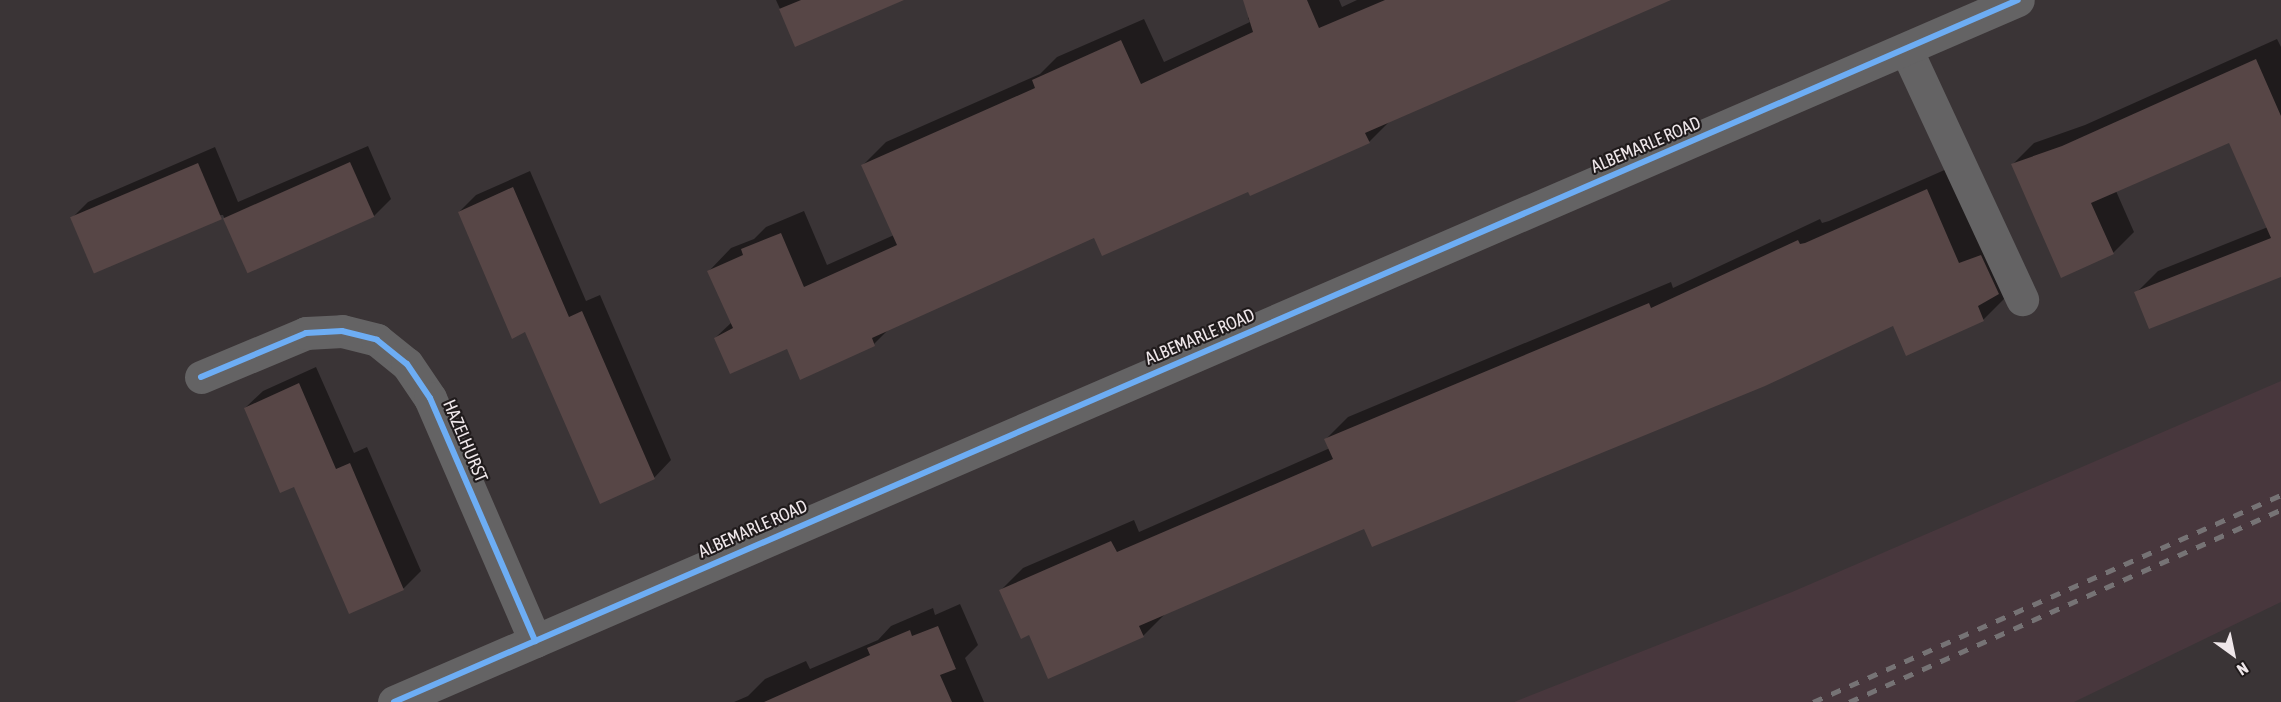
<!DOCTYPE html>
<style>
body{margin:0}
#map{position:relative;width:2281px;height:702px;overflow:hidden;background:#3a3436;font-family:"Asap Condensed",sans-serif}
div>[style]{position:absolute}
.built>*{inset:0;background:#48373d}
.shadow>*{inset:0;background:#0007}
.building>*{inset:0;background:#574646;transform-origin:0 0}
.minor>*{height:33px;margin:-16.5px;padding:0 16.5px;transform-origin:16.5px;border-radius:16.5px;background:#646364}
.rail>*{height:4.5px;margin-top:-2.25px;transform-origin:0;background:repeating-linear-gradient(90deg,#767375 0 10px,transparent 0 20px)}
.cycleway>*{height:6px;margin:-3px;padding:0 3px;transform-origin:3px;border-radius:3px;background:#6dadf4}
span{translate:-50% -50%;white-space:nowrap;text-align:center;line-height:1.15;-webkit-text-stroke:4.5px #201b1c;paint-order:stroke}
.street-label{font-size:18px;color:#efe7ea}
.north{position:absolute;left:2203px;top:624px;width:60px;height:60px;-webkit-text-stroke:4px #201b1c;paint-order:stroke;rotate:147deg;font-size:16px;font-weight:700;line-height:24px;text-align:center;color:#efe7ea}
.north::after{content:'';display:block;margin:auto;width:21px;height:27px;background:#efe7ea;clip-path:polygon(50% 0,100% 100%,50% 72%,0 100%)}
</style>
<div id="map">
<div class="built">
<i style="clip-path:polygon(2281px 381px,2281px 602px,2074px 702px,1514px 702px,1792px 592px)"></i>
</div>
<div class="shadow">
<i style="clip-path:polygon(776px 0,897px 0,796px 45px)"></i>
<i style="clip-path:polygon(1266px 0,1339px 0,1342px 7px,1357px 0,1659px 0,1391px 120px,1369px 142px,1248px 190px,1095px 236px,890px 328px,874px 344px,788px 348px,715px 338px,732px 322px,709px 271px,731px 248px,754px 239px,766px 227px,804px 211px,827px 265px,894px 235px,863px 165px,886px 142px,1040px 74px,1057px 57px,1144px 19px,1164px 62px,1250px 22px,1248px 18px)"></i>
<i style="clip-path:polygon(2277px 39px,2281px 47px,2281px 275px,2136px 293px,2158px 271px,2268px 227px,2229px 141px,2116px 191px,2134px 232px,2113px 253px,2012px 165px,2034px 143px,2085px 125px)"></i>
<i style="clip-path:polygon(368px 146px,391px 199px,374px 216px,247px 271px,223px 215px,71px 219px,88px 202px,215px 147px,238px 202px)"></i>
<i style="clip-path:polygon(1949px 168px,2005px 298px,1983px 320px,1893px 324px,1365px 527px,1165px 614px,1143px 636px,1030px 633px,1001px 590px,1023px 568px,1134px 520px,1139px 532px,1330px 448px,1326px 439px,1348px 417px,1671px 282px,1673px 288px,1820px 219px,1822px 223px,1829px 221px)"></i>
<i style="clip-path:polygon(530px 171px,586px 301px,600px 295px,671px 460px,654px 478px,601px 502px,526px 330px,459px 212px,476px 195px)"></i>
<i style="clip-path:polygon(316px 367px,354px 453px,367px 447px,421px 571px,404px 588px,350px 612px,294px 485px,245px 408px,263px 391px)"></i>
<i style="clip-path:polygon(960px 604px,978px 645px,965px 658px,984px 702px,734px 702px,748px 696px,765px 679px,806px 661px,810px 669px,878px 640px,891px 626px,933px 608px,935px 615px)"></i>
</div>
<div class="building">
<i style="clip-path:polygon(801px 0,904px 0,795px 47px,779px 9px)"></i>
<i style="clip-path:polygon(1243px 0,1307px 0,1319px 28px,1385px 0,1671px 0,1365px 133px,1370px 143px,1250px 196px,1248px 192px,1102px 256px,1094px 238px,872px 338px,875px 346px,800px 380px,787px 349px,730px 374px,714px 338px,733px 328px,707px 271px,743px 255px,741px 249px,781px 233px,804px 287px,897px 245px,861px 165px,1035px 88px,1032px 80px,1121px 40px,1141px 84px,1253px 32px)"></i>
<i style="clip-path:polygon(2256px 59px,2281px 116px,2281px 277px,2149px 329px,2134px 292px,2271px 238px,2229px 143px,2091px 203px,2114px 254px,2061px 278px,2011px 164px,2062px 146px)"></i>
<i style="left:350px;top:162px;width:60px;height:139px;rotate:66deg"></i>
<i style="left:198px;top:163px;width:61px;height:139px;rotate:67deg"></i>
<i style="clip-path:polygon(513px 187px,569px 317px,582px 311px,655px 479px,600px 504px,525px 332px,512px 339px,458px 212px)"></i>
<i style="clip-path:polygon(1927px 189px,1959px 263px,1981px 255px,1999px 294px,1978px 306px,1984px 321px,1906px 356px,1893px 326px,1765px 386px,1372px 547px,1364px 529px,1139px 626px,1144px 637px,1048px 679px,1029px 635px,1021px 639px,999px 590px,1111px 541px,1117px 552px,1333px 459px,1324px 439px,1649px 303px,1651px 308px,1798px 240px,1800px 244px,1805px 243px)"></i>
<i style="clip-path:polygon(299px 383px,336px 469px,350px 463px,404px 590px,349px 614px,294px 487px,280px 493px,244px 408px)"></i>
<i style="clip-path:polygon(938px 626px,956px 669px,940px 675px,952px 702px,764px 702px,870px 655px,867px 648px,910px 630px,912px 636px)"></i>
</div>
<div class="minor">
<i style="left:1906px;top:49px;width:276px;rotate:65.1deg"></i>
<i style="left:201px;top:377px;width:114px;rotate:-22.7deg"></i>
<i style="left:306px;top:333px;width:36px;rotate:-3deg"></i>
<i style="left:342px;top:331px;width:36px;rotate:14deg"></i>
<i style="left:377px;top:340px;width:38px;rotate:39deg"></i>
<i style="left:407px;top:364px;width:41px;rotate:55.9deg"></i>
<i style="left:430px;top:398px;width:265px;rotate:66.6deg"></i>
<i style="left:394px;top:702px;width:1769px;rotate:-23.38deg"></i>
</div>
<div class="rail">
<i style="left:1813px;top:702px;width:512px;rotate:-23.86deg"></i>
<i style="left:1849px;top:702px;width:473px;rotate:-24deg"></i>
</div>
<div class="cycleway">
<i style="left:201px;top:377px;width:114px;rotate:-22.7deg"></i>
<i style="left:306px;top:333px;width:36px;rotate:-3deg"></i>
<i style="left:342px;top:331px;width:36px;rotate:14deg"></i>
<i style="left:377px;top:340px;width:38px;rotate:39deg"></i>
<i style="left:407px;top:364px;width:41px;rotate:55.9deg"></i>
<i style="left:430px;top:398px;width:265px;rotate:66.6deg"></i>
<i style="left:394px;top:702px;width:1769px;rotate:-23.38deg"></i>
</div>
<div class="street-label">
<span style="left:1646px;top:145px;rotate:-23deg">ALBEMARLE ROAD</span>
<span style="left:1200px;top:337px;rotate:-23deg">ALBEMARLE ROAD</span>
<span style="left:465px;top:441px;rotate:67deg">HAZELHURST</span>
<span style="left:753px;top:529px;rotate:-24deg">ALBEMARLE ROAD</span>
</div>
<div class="north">N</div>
</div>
